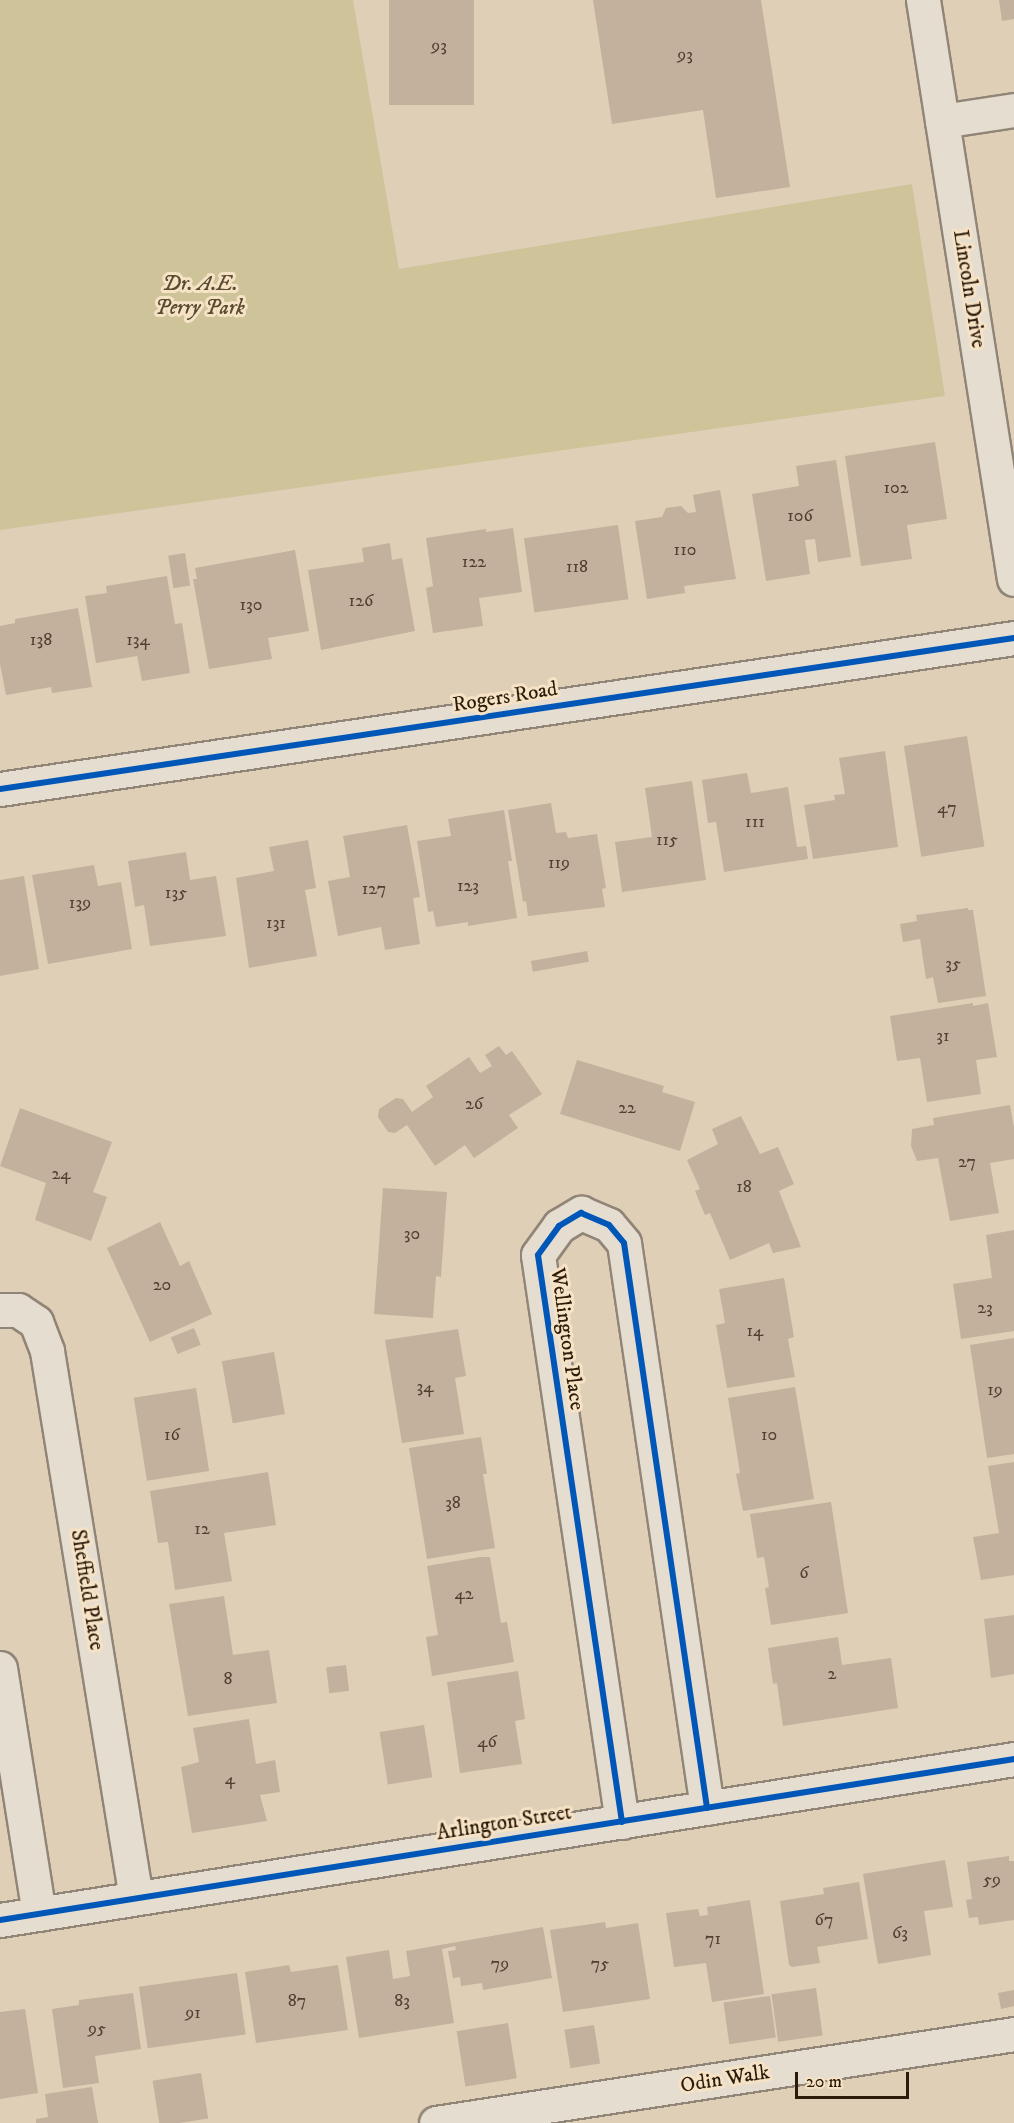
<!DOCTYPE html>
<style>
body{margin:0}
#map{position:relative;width:1014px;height:2123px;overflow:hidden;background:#e0cfb7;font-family:"IM FELL DW Pica",serif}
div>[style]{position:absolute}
.green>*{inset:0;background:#cfc39a}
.building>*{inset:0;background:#c3b09d;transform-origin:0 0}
.roads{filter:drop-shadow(2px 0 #908576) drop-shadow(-2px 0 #908576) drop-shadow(0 2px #908576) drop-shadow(0 -2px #908576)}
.street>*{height:33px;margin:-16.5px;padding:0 16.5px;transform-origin:16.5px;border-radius:16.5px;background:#e5ddd0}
.secondary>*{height:33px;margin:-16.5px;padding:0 16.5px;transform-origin:16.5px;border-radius:16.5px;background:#e5ddd0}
.cycleway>*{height:6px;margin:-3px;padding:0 3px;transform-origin:3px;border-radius:3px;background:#0057b8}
span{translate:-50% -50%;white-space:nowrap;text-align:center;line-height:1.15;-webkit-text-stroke:6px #f6e2c5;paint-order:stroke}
.number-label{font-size:18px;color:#524030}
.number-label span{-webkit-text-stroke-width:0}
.park-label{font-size:21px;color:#594b2f;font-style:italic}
.street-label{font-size:21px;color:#2c1b0b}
.scale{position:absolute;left:795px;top:2072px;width:114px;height:27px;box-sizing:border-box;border:3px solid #2c1b0b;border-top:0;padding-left:8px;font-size:18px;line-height:21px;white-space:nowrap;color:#2c1b0b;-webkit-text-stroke:4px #f6e2c5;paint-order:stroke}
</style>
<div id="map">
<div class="green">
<i style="clip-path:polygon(0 0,353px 0,399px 269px,912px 184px,945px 396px,0 530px)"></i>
</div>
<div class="building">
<i style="left:389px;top:0;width:85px;height:105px"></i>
<i style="clip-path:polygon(593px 0,761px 0,790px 187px,716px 198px,703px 110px,612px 124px)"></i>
<i style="clip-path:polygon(999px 0,1014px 0,1014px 19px,1002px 21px)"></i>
<i style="clip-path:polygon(935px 442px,947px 519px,907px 525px,912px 559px,861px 566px,845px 456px)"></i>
<i style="clip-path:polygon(836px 460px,851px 557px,818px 562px,815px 539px,805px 540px,810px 574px,766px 581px,752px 494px,799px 486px,796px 466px)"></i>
<i style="clip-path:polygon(720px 490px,736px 579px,684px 586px,685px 593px,647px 599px,635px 521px,662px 517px,666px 508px,681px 506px,688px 513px,696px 512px,693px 495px)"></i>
<i style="left:618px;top:525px;width:75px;height:95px;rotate:82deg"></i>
<i style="clip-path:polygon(513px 528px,522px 592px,479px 598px,483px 626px,433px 633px,426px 588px,433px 586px,426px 538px,486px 529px,486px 532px)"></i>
<i style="clip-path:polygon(390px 543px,392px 560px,402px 558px,415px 631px,321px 650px,308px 570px,364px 562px,362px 548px)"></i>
<i style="clip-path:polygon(295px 550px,309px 631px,268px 638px,272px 659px,209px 669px,193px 579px,197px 579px,195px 568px)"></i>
<i style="left:185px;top:553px;width:33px;height:17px;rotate:81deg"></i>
<i style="clip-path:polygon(167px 576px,175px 624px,182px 623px,190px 673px,142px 681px,137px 656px,96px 663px,85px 596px,107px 593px,106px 586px)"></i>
<i style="clip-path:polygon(78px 608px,92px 687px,52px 693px,51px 687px,6px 695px,0 664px,0 626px,15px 623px,15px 619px)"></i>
<i style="left:967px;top:736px;width:112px;height:64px;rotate:81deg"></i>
<i style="clip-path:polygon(885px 751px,898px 847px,813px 859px,804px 805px,835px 800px,834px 795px,845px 794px,839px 758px)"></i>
<i style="clip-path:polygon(747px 773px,751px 793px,788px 787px,797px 847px,806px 846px,808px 859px,724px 872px,716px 822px,708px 823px,702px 780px)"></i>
<i style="clip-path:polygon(692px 781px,706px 880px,622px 892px,615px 842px,652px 837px,645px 788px)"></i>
<i style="clip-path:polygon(551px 803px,556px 833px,566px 832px,568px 838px,597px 834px,606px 888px,602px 889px,605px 907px,528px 916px,526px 901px,523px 902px,508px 810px)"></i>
<i style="clip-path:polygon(504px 810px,512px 861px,508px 861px,517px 918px,468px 926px,468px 922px,436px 927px,433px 911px,428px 912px,417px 841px,451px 836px,448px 819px)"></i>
<i style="clip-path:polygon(407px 825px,420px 897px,413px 898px,420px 944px,385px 950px,381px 927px,338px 936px,328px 881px,350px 877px,343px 836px)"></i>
<i style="clip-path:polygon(308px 840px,316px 888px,305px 890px,317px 956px,249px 968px,236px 878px,274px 871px,269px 847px)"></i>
<i style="clip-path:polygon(186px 852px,190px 880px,216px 876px,226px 936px,150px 946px,144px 905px,135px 907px,128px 861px)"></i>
<i style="clip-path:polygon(94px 865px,98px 886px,121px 882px,132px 949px,48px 964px,32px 875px)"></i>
<i style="clip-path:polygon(24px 876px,39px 969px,0 976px,0 880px)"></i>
<i style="clip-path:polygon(968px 908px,968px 910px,973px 910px,986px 996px,938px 1003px,933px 977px,926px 979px,920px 939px,903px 942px,900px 924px,917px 921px,916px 915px)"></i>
<i style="left:587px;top:951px;width:11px;height:57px;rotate:80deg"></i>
<i style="clip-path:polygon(973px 1003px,973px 1006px,988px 1003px,997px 1057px,976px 1060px,981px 1094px,927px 1102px,920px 1058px,897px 1061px,890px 1016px)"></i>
<i style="clip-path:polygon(499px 1046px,506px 1055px,512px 1051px,542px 1094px,509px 1115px,518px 1128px,474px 1158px,465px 1145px,435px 1166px,407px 1125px,395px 1133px,388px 1132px,378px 1117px,379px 1109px,396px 1098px,403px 1099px,412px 1112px,433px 1097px,426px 1086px,469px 1057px,480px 1073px,492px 1066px,485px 1055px)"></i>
<i style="clip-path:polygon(577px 1060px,664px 1086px,662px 1092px,695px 1102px,680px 1151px,560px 1114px)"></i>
<i style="clip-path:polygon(1010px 1105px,1014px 1128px,1014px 1159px,990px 1163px,999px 1213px,950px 1221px,938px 1158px,917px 1161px,911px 1146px,912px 1129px,934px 1125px,933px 1118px)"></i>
<i style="clip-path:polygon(20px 1108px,112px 1142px,93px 1192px,107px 1197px,91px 1241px,35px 1220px,46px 1183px,0 1166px)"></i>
<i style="clip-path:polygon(741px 1116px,760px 1154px,778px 1147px,794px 1184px,779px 1191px,801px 1247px,773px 1253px,769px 1243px,730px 1260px,710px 1213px,705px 1215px,695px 1191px,700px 1189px,687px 1160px,718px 1144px,712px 1129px)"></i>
<i style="clip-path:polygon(383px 1188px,447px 1192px,441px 1277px,436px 1276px,433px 1318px,374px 1314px)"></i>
<i style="clip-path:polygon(160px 1222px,180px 1266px,189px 1261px,212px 1314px,150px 1342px,107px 1248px)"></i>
<i style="clip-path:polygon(1014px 1230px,1014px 1331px,961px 1339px,953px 1284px,992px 1278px,986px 1235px)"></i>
<i style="clip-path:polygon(784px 1278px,794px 1337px,788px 1339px,795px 1377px,727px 1388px,716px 1325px,725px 1323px,719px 1289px)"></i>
<i style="left:194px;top:1328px;width:18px;height:25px;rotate:68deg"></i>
<i style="clip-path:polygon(458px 1329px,466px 1376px,455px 1378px,464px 1434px,402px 1443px,385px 1340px)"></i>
<i style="clip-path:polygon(1014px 1338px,1014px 1454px,987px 1458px,970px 1345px)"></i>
<i style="left:274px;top:1352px;width:63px;height:53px;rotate:80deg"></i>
<i style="clip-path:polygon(795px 1387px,814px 1499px,743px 1511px,736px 1474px,740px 1473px,728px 1398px)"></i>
<i style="left:196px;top:1388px;width:84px;height:63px;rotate:81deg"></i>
<i style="clip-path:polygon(481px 1437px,487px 1474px,483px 1474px,495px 1548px,427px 1559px,409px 1448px)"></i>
<i style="clip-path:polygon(1014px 1462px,1014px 1575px,981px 1580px,973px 1537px,999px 1533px,988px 1466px)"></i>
<i style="clip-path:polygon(268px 1472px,276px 1525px,224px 1533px,232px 1581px,175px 1590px,168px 1542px,158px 1543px,150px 1491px)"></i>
<i style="clip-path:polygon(831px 1502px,848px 1613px,771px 1625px,765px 1588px,769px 1587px,764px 1557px,757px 1558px,750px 1514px)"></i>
<i style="clip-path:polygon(480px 1557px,490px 1557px,501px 1623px,507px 1622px,514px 1662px,432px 1676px,426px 1637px,438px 1635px,427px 1566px)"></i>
<i style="clip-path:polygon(224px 1596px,233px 1655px,269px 1650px,277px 1703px,188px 1716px,169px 1604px)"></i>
<i style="clip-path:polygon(1014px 1615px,1014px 1674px,991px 1678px,984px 1619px)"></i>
<i style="clip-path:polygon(838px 1637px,842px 1665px,891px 1658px,898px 1708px,783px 1726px,777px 1683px,773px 1684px,768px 1648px)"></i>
<i style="left:346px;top:1665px;width:26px;height:20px;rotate:83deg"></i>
<i style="clip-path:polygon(518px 1671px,525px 1719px,515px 1721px,522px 1764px,460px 1773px,447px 1682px)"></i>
<i style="clip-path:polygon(249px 1719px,256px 1764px,275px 1760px,280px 1792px,260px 1795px,267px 1821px,192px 1833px,181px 1767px,199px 1762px,193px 1728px)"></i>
<i style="left:424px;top:1725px;width:53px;height:45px;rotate:81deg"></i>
<i style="clip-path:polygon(1009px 1856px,1009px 1861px,1014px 1861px,1014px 1920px,979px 1925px,978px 1917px,969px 1918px,966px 1900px,972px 1899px,967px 1862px)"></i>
<i style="clip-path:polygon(945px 1860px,953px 1907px,924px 1911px,931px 1955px,878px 1964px,863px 1874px)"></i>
<i style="clip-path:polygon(859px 1882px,868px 1939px,817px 1947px,820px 1963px,792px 1967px,789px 1965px,780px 1901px,824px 1894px,823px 1888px)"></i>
<i style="clip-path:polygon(750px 1900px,764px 1994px,712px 2002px,706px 1963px,674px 1967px,666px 1913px,698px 1909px,700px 1916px,708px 1915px,707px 1907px)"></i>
<i style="clip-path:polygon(605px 1922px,606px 1928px,638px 1923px,650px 1999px,563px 2012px,550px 1930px)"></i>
<i style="clip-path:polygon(543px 1927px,552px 1978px,483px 1990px,482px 1983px,461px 1986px,460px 1977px,453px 1978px,448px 1951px,456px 1950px,455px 1946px,442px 1949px,454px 2023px,359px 2038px,346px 1957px,389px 1950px,393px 1979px,410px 1976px,406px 1951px)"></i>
<i style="clip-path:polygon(289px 1965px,291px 1972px,338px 1965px,348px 2030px,256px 2043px,245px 1972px)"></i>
<i style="left:237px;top:1973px;width:62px;height:99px;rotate:82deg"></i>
<i style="left:816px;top:1988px;width:48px;height:45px;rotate:82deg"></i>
<i style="clip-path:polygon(1014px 1990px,1014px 2006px,1001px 2009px,998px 1993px)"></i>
<i style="clip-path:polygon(133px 1993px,141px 2049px,95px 2056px,99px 2083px,63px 2088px,52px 2009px,79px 2005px,79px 2000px)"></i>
<i style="left:770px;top:1996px;width:42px;height:47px;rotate:82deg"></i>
<i style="clip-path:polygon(25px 2009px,38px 2093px,0 2099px,0 2012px)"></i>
<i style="left:508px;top:2023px;width:56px;height:52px;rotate:81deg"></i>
<i style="left:594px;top:2025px;width:39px;height:30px;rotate:81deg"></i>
<i style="left:201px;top:2073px;width:46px;height:49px;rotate:81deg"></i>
<i style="clip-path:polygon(92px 2087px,98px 2123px,36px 2123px,36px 2119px,48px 2117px,45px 2094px)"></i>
</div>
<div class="roads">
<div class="street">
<i style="left:942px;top:121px;width:73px;rotate:-8.7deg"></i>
<i style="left:0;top:789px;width:1025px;rotate:-8.47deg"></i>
<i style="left:0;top:1310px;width:18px"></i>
<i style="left:18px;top:1310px;width:22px;rotate:34deg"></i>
<i style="left:36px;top:1322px;width:31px;rotate:69deg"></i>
<i style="left:47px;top:1351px;width:554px;rotate:80.76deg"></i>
<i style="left:0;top:1668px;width:249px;rotate:81deg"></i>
<i style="left:622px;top:1822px;width:573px;rotate:-98.43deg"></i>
<i style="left:538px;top:1255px;width:36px;rotate:-54deg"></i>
<i style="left:559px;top:1226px;width:26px;rotate:-31deg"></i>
<i style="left:581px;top:1213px;width:30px;rotate:23deg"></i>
<i style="left:609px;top:1225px;width:23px;rotate:50deg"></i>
<i style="left:624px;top:1243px;width:571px;rotate:81.64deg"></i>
<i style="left:0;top:1920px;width:1027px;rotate:-9.02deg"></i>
<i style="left:436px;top:2123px;width:585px;rotate:-8.75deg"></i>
</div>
<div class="secondary">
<i style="left:923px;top:0;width:586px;rotate:81.07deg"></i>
</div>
</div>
<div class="cycleway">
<i style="left:0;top:789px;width:1025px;rotate:-8.47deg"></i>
<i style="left:622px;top:1822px;width:573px;rotate:-98.43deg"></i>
<i style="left:538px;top:1255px;width:36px;rotate:-54deg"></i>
<i style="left:559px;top:1226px;width:26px;rotate:-31deg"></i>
<i style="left:581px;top:1213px;width:30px;rotate:23deg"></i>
<i style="left:609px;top:1225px;width:23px;rotate:50deg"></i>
<i style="left:624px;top:1243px;width:571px;rotate:81.64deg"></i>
<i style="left:0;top:1920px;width:1027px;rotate:-9.02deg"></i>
</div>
<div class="number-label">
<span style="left:439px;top:46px">93</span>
<span style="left:685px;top:55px">93</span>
<span style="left:896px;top:488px">102</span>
<span style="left:800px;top:516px">106</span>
<span style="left:685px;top:550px">110</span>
<span style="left:474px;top:562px">122</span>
<span style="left:577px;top:567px">118</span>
<span style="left:361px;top:601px">126</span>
<span style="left:251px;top:605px">130</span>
<span style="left:41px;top:640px">138</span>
<span style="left:138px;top:640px">134</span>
<span style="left:947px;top:808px">47</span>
<span style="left:755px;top:822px">111</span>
<span style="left:667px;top:840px">115</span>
<span style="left:559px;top:863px">119</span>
<span style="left:468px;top:886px">123</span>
<span style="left:374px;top:889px">127</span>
<span style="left:176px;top:893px">135</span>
<span style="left:80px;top:903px">139</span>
<span style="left:276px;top:923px">131</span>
<span style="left:953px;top:964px">35</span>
<span style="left:943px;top:1036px">31</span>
<span style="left:474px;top:1104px">26</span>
<span style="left:627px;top:1108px">22</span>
<span style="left:967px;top:1162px">27</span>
<span style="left:61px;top:1174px">24</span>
<span style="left:744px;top:1187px">18</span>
<span style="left:412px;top:1234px">30</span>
<span style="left:162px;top:1285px">20</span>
<span style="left:985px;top:1308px">23</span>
<span style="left:755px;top:1331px">14</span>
<span style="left:425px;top:1387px">34</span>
<span style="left:995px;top:1390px">19</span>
<span style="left:172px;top:1435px">16</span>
<span style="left:769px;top:1435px">10</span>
<span style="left:453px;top:1503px">38</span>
<span style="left:202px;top:1529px">12</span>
<span style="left:804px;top:1573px">6</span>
<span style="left:464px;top:1594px">42</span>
<span style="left:832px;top:1674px">2</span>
<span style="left:228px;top:1679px">8</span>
<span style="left:487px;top:1742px">46</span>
<span style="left:230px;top:1779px">4</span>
<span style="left:992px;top:1880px">59</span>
<span style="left:824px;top:1920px">67</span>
<span style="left:900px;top:1933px">63</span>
<span style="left:713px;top:1939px">71</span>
<span style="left:500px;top:1964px">79</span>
<span style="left:600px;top:1964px">75</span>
<span style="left:297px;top:2001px">87</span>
<span style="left:402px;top:2001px">83</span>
<span style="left:193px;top:2013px">91</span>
<span style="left:97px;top:2029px">95</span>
</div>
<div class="park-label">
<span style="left:200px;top:296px">Dr. A.E.<br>Perry Park</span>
</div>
<div class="street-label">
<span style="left:969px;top:289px;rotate:81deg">Lincoln Drive</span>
<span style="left:505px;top:697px;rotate:-9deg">Rogers Road</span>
<span style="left:567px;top:1339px;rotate:82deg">Wellington Place</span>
<span style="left:87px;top:1590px;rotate:81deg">Sheffield Place</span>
<span style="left:504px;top:1823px;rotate:-9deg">Arlington Street</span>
<span style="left:725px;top:2079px;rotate:-9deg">Odin Walk</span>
</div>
<div class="scale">20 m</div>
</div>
